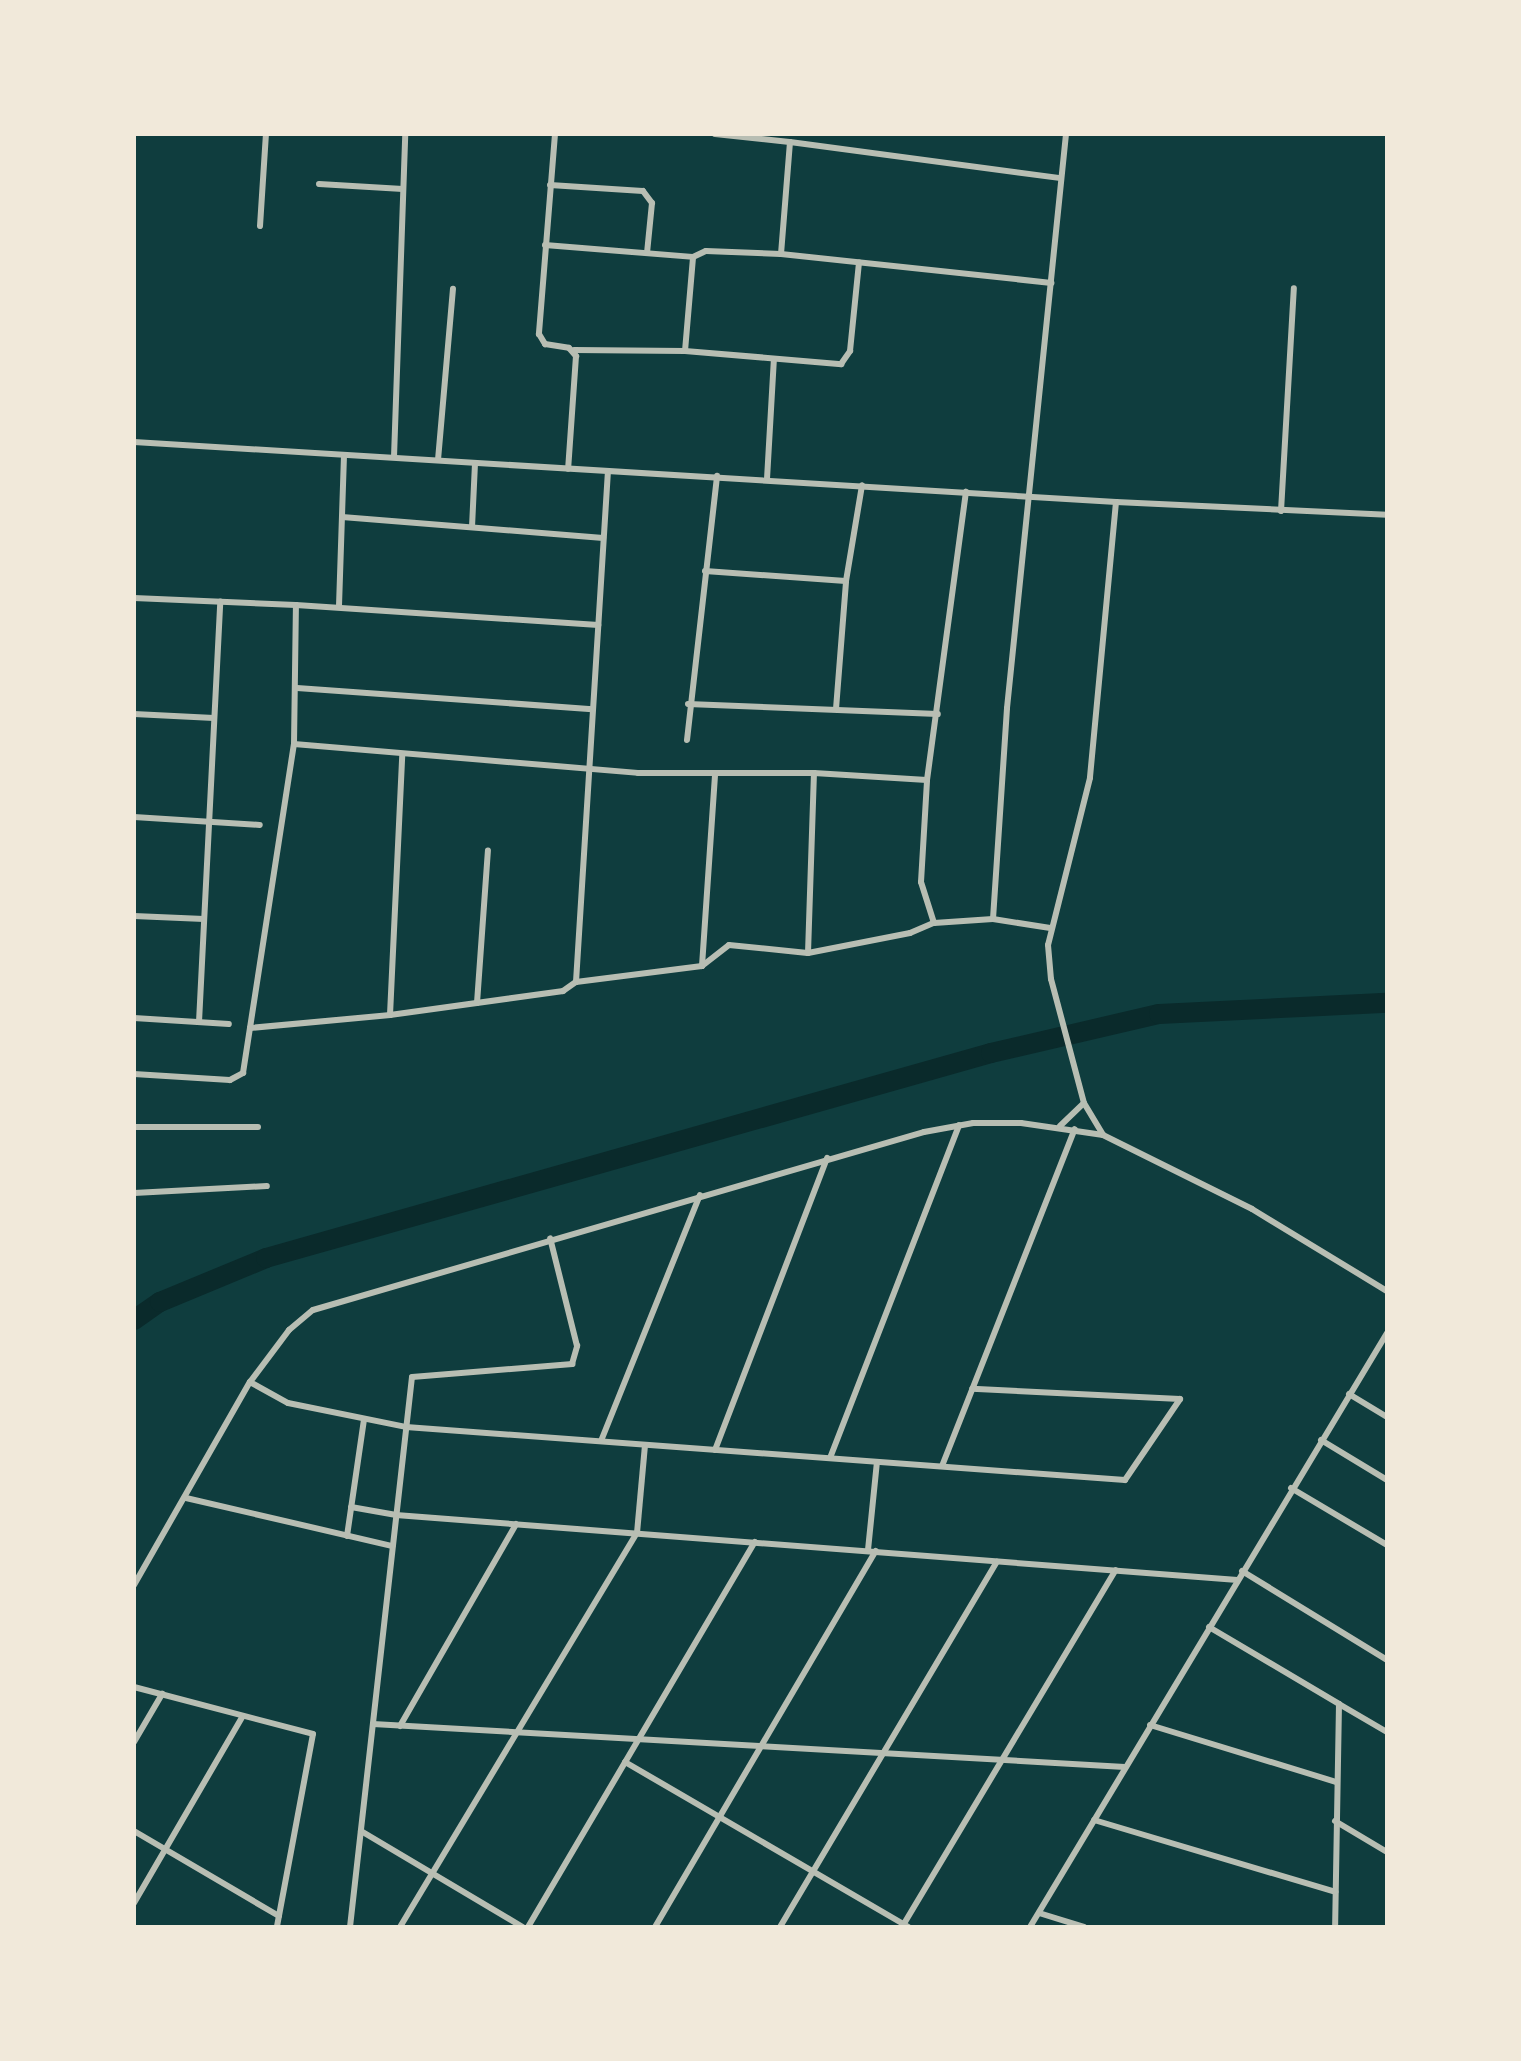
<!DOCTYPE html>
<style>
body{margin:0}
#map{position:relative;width:1521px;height:2061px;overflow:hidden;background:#0f3d3e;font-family:Ubuntu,sans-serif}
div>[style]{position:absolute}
.river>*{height:20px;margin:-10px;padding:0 10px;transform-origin:10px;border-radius:10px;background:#0a2a2b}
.minor>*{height:6px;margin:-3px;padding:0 3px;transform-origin:3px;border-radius:3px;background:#b8beb3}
span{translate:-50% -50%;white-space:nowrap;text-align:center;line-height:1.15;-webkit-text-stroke:6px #f1e9da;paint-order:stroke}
.frame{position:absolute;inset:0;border:136px solid #f1e9da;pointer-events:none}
</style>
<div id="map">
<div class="river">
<i style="left:134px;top:1320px;width:32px;rotate:-35deg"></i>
<i style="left:160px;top:1302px;width:115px;rotate:-22.5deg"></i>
<i style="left:266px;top:1258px;width:753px;rotate:-15.79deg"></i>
<i style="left:991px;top:1053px;width:172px;rotate:-13.1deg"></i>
<i style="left:1159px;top:1014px;width:228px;rotate:-2.8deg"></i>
</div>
<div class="minor">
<i style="left:555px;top:134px;width:201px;rotate:94.6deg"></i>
<i style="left:539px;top:334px;width:12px;rotate:59deg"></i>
<i style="left:545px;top:344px;width:24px;rotate:9deg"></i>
<i style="left:569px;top:348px;width:11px;rotate:49deg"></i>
<i style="left:576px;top:356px;width:113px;rotate:94deg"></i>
<i style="left:715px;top:134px;width:75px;rotate:6.1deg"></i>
<i style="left:319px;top:184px;width:84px;rotate:3.4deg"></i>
<i style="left:550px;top:185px;width:93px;rotate:3.7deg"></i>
<i style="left:643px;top:191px;width:15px;rotate:53deg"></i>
<i style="left:652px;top:203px;width:50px;rotate:95.7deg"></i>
<i style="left:260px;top:226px;width:92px;rotate:-86.3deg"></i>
<i style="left:545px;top:245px;width:148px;rotate:4.6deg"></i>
<i style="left:693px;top:257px;width:14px;rotate:-25deg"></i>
<i style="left:706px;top:251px;width:75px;rotate:2.3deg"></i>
<i style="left:781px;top:254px;width:272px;rotate:6.1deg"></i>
<i style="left:781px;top:254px;width:112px;rotate:-85.4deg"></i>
<i style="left:790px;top:142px;width:273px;rotate:7.6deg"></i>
<i style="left:574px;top:350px;width:111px;rotate:0.5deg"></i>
<i style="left:685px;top:351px;width:157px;rotate:4.8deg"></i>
<i style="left:841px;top:364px;width:16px;rotate:-55deg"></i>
<i style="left:850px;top:351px;width:89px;rotate:-84.2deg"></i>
<i style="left:685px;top:351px;width:94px;rotate:-85.1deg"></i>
<i style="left:134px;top:442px;width:984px;rotate:3.5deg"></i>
<i style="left:1116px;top:502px;width:277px;rotate:95.4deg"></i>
<i style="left:1090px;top:778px;width:172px;rotate:104.1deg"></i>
<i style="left:1048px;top:945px;width:34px;rotate:85deg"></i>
<i style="left:1051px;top:979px;width:128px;rotate:75.1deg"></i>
<i style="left:1084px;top:1103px;width:37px;rotate:59deg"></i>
<i style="left:394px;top:457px;width:323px;rotate:-88deg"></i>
<i style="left:438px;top:460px;width:172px;rotate:-85deg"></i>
<i style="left:767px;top:479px;width:120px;rotate:-86.7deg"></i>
<i style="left:1116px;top:502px;width:271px;rotate:2.7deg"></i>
<i style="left:1281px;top:511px;width:223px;rotate:-86.7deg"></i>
<i style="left:342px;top:517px;width:262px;rotate:4.6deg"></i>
<i style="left:472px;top:527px;width:64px;rotate:-87.3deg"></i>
<i style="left:705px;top:571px;width:141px;rotate:4.1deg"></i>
<i style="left:134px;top:598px;width:162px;rotate:2.5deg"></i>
<i style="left:339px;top:606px;width:151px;rotate:-88.1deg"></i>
<i style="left:297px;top:688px;width:296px;rotate:4.1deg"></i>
<i style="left:688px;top:704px;width:250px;rotate:2.3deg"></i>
<i style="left:836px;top:709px;width:128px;rotate:-85.5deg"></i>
<i style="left:846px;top:581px;width:97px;rotate:-80.5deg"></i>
<i style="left:134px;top:714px;width:80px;rotate:2.9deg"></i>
<i style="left:687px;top:740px;width:266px;rotate:-83.5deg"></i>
<i style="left:294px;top:744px;width:345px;rotate:4.8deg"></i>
<i style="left:638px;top:773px;width:176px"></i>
<i style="left:814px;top:773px;width:113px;rotate:3.5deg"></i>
<i style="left:134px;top:817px;width:126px;rotate:3.6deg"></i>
<i style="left:134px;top:916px;width:70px;rotate:2.5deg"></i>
<i style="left:993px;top:919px;width:211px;rotate:-86.2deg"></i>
<i style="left:1007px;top:708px;width:577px;rotate:-84.13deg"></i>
<i style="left:934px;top:923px;width:43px;rotate:-107.6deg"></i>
<i style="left:921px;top:882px;width:102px;rotate:-86.6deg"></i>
<i style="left:927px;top:780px;width:291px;rotate:-82.3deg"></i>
<i style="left:808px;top:953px;width:180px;rotate:-88.1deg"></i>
<i style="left:702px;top:966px;width:191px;rotate:-86.1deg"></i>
<i style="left:576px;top:982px;width:127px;rotate:-7.2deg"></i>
<i style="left:702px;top:966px;width:34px;rotate:-38deg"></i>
<i style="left:729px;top:945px;width:79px;rotate:5.8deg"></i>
<i style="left:808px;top:953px;width:104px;rotate:-11.1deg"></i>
<i style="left:910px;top:933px;width:26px;rotate:-23deg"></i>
<i style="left:934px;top:923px;width:59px;rotate:-3.9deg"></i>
<i style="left:993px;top:919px;width:58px;rotate:9deg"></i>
<i style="left:477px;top:1003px;width:153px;rotate:-85.9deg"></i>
<i style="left:390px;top:1015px;width:259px;rotate:-87.3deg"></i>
<i style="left:134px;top:1018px;width:95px;rotate:3.6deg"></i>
<i style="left:199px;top:1022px;width:421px;rotate:-87.1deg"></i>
<i style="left:250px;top:1028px;width:141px;rotate:-5.3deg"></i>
<i style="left:390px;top:1015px;width:175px;rotate:-7.9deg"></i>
<i style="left:563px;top:991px;width:16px;rotate:-35deg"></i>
<i style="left:576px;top:982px;width:512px;rotate:-86.42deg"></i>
<i style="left:134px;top:1074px;width:96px;rotate:3.6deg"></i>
<i style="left:230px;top:1080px;width:15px;rotate:-28deg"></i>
<i style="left:243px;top:1073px;width:333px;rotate:-81.2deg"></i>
<i style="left:294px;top:744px;width:139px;rotate:-89.2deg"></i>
<i style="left:296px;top:605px;width:303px;rotate:3.8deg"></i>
<i style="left:1060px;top:1126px;width:33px;rotate:-44deg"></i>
<i style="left:134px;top:1127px;width:124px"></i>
<i style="left:134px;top:1193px;width:133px;rotate:-3deg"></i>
<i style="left:250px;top:1382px;width:43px;rotate:28.9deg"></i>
<i style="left:288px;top:1403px;width:120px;rotate:11.5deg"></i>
<i style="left:406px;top:1427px;width:721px;rotate:4.22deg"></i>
<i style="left:1125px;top:1480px;width:98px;rotate:-55.8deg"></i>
<i style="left:1180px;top:1399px;width:208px;rotate:-177.2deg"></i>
<i style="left:1349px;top:1394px;width:44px;rotate:31.2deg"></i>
<i style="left:1321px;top:1440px;width:77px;rotate:31.2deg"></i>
<i style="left:601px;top:1441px;width:265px;rotate:-68.1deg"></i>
<i style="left:715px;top:1450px;width:313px;rotate:-69deg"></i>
<i style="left:830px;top:1458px;width:357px;rotate:-68.8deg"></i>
<i style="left:942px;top:1466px;width:362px;rotate:-68.5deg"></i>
<i style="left:1291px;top:1488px;width:112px;rotate:30.7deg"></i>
<i style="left:186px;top:1498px;width:212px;rotate:13.1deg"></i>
<i style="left:351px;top:1507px;width:46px;rotate:10.1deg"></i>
<i style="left:396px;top:1515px;width:844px;rotate:4.42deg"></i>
<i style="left:347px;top:1536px;width:118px;rotate:-81.7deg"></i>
<i style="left:868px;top:1550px;width:88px;rotate:-84.2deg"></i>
<i style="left:1242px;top:1571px;width:170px;rotate:31.5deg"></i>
<i style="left:134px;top:1585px;width:234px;rotate:-60.3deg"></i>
<i style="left:250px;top:1382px;width:65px;rotate:-53.1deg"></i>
<i style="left:289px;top:1330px;width:31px;rotate:-40deg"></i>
<i style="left:313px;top:1310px;width:636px;rotate:-16.24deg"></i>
<i style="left:924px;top:1132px;width:50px;rotate:-10.4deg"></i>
<i style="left:973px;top:1123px;width:48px"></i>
<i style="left:1021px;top:1123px;width:83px;rotate:8.3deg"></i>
<i style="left:1103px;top:1135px;width:166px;rotate:26.4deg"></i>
<i style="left:1252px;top:1209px;width:158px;rotate:31.3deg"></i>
<i style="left:1209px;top:1627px;width:151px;rotate:30.6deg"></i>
<i style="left:1339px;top:1704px;width:223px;rotate:91deg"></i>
<i style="left:134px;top:1687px;width:185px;rotate:14.7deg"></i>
<i style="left:313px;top:1734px;width:196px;rotate:100.6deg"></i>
<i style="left:1339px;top:1704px;width:56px;rotate:30.3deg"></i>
<i style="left:373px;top:1724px;width:753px;rotate:3.27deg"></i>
<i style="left:1150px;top:1725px;width:195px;rotate:17deg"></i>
<i style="left:400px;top:1726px;width:233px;rotate:-60.1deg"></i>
<i style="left:134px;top:1742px;width:56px;rotate:-59.7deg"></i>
<i style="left:625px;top:1762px;width:328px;rotate:30.2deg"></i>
<i style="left:1094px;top:1820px;width:252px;rotate:16.6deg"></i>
<i style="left:1335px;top:1821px;width:61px;rotate:30.8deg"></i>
<i style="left:134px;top:1831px;width:168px;rotate:30.4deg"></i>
<i style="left:361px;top:1831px;width:188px;rotate:30.7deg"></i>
<i style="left:134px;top:1903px;width:216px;rotate:-59.8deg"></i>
<i style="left:1039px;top:1913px;width:47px;rotate:17.3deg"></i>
<i style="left:350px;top:1927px;width:553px;rotate:-83.57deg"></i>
<i style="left:412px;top:1377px;width:161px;rotate:-4.6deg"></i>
<i style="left:572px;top:1364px;width:19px;rotate:-74deg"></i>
<i style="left:577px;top:1346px;width:111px;rotate:-104deg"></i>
<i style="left:400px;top:1927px;width:460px;rotate:-59deg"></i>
<i style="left:637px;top:1533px;width:88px;rotate:-84.8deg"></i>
<i style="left:528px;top:1927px;width:447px;rotate:-59.5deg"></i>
<i style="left:655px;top:1927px;width:436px;rotate:-59.6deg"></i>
<i style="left:780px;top:1927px;width:425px;rotate:-59.3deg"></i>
<i style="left:902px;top:1927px;width:416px;rotate:-59.1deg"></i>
<i style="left:1030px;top:1927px;width:693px;rotate:-58.99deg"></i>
</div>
<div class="frame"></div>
</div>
